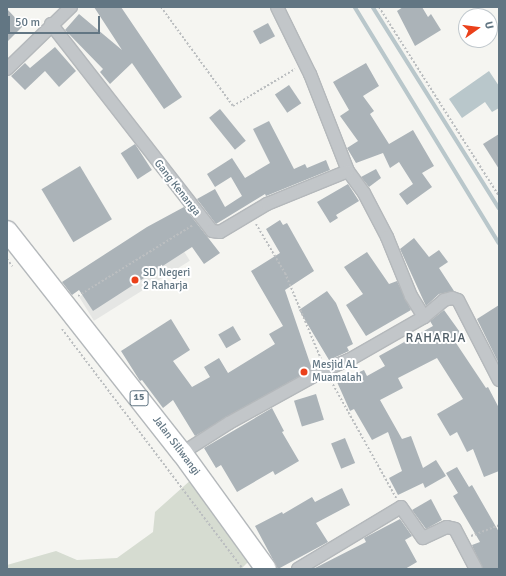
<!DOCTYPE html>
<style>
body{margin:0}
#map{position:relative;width:506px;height:576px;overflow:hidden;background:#f5f5f1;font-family:Signika,sans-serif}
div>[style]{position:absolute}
.built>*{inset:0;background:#e5e6e4;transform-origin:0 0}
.green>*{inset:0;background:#d6dcd1}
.water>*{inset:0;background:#b9c7cb}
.stream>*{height:3.5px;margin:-1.75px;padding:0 1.75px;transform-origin:1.75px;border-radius:1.75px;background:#b9c7cb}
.building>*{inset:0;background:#abb3b8;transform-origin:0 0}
.path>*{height:2px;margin-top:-1px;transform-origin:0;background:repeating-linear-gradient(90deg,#bbbec0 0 2px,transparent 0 4px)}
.roads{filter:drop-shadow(1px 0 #b4b8bb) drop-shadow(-1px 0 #b4b8bb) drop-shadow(0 1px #b4b8bb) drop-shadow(0 -1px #b4b8bb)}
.minor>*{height:12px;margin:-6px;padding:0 6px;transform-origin:6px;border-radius:6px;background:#c2c6c9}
.trunk>*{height:20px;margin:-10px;padding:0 10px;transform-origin:10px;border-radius:10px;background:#fff}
.dots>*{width:11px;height:11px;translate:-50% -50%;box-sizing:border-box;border:2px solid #fff;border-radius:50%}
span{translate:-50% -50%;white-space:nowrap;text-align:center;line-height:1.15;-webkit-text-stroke:4px #fff;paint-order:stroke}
.shield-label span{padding:1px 3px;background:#fff;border:1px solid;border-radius:3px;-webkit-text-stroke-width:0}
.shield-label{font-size:10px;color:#627683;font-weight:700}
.street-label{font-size:11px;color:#627683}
.poi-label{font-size:11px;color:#627683}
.left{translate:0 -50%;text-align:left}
.quarter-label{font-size:13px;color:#515f68;letter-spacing:1px}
.frame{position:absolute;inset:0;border:8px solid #627683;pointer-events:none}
.north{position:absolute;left:458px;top:8px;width:40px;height:40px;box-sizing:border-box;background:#fff;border:1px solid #c0c8cd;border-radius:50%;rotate:76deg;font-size:11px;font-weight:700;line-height:16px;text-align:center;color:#627683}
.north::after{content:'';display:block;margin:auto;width:14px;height:18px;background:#eb401a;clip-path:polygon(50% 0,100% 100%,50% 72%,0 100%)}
.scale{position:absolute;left:8px;top:16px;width:92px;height:18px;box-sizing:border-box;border:2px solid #627683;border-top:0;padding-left:5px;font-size:12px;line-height:14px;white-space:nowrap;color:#627683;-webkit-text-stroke:3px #fff;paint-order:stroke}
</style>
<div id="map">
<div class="built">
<i style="left:175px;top:237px;width:28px;height:113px;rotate:58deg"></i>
</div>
<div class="green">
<i style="clip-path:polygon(193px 478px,252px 558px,241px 569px,7px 569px,7px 565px,56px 551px,77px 560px,117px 558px,153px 532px,155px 512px)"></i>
</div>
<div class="water">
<i style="clip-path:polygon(489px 71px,499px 86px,499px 108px,492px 112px,485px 102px,462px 118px,449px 99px)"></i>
</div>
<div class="stream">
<i style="left:355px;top:7px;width:276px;rotate:58.6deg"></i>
<i style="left:373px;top:7px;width:237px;rotate:57.9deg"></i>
</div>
<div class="building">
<i style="clip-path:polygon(94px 7px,121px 7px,182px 97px,164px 109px,132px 63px,110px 84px,100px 72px,103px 69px,65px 30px,79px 14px,122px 50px)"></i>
<i style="clip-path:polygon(403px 7px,422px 7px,428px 17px,431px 14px,441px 30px,415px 46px,397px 11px)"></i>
<i style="clip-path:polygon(7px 9px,23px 26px,7px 42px)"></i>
<i style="left:268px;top:23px;width:15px;height:17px;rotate:62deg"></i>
<i style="clip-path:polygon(55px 47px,76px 71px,59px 87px,45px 71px,25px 90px,11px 76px,25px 63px,30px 68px)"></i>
<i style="clip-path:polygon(366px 63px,379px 86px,363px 96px,374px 111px,370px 114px,389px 144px,413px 130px,434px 166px,422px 173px,432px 187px,407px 205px,399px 194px,413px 184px,399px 162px,390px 168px,383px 153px,356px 163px,347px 148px,358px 141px,340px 116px,349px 110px,333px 82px)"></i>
<i style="left:289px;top:85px;width:22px;height:17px;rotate:56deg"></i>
<i style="left:220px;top:109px;width:41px;height:14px;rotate:51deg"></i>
<i style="clip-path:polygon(269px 121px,294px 169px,305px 164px,307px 168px,326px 160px,330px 170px,266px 196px,265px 194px,216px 224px,197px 199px,215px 189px,225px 207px,242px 196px,231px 177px,215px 187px,207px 174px,232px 158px,245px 178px,270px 163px,253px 129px)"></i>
<i style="clip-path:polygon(499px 134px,499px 169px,483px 144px)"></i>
<i style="left:135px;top:144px;width:31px;height:17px;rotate:57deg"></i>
<i style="left:80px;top:166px;width:62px;height:45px;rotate:59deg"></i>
<i style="clip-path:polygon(376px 169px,381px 178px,369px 187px,361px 177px)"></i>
<i style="clip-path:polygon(348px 184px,359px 201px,336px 215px,338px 218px,330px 223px,317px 202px)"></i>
<i style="clip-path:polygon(184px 207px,220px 253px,204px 264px,192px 247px,93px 311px,79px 290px,72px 295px,62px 282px,147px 227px)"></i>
<i style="clip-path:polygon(280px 220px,283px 225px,287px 223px,314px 271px,285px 290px,312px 369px,195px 436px,173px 400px,163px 408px,142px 380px,140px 381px,121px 351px,171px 319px,190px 350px,173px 361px,192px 387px,210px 377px,204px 367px,219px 358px,228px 373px,275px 344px,269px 334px,283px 326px,251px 271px,280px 253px,266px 229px)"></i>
<i style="clip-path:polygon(414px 238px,429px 257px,439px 250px,448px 262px,439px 268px,454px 291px,439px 294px,426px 306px,400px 249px)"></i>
<i style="clip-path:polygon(367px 252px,389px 284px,397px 281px,411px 310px,366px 336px,346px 305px,363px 294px,344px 267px)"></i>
<i style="clip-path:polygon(327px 291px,336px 303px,353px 344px,347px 347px,349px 351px,329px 360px,299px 310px)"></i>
<i style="clip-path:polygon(499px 305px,499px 364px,477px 319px)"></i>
<i style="clip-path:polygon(444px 310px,462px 335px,454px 340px,486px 388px,488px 387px,499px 408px,499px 471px,484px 477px,473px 449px,467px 452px,457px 432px,450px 436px,437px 414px,463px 399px,437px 358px,398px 378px,403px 388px,380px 400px,402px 439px,411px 436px,423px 468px,436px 460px,446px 476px,425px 488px,423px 483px,398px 495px,389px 478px,402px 471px,388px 432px,372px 440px,354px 409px,350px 411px,337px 382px,364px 370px,367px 376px,385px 366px,379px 356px,433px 326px,430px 321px)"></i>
<i style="left:233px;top:326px;width:16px;height:17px;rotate:60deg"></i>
<i style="left:316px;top:394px;width:27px;height:23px;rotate:73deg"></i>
<i style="clip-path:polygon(272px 408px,284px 431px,282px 432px,299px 461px,275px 475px,273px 471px,237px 492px,221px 465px,216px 468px,204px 448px)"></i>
<i style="left:345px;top:438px;width:27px;height:15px;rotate:68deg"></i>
<i style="clip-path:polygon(457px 467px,469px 487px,472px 485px,499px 532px,499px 569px,483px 569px,473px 548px,472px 545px,480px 542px,453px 496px,458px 493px,446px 473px)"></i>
<i style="clip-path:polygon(342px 488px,350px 505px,316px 523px,328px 542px,278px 569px,255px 526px,282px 512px,283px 514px,312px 497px,315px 502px)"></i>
<i style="clip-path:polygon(431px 499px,442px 520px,426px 529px,412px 510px)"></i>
<i style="clip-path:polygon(400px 519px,412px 536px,405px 540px,417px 562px,405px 569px,313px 569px,366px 542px,364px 538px)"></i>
</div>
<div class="path">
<i style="left:161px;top:7px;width:122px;rotate:54deg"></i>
<i style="left:233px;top:106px;width:72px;rotate:-30.8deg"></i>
<i style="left:379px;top:7px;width:224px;rotate:57.6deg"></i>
<i style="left:256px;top:224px;width:57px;rotate:59.4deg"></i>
<i style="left:285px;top:273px;width:93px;rotate:67.3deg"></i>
<i style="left:7px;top:259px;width:9px;rotate:54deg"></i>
<i style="left:78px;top:296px;width:135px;rotate:-31.7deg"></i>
<i style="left:62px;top:329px;width:301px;rotate:53deg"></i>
<i style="left:331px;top:381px;width:134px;rotate:60.9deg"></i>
<i style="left:471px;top:536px;width:30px;rotate:-21deg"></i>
</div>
<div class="roads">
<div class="minor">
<i style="left:277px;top:7px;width:75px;rotate:63.8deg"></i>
<i style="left:310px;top:74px;width:104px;rotate:68.6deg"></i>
<i style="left:348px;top:171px;width:27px;rotate:54deg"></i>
<i style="left:364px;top:193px;width:50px;rotate:62.4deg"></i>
<i style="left:387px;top:237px;width:64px;rotate:67.9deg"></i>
<i style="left:411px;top:296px;width:25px;rotate:58deg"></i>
<i style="left:51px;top:24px;width:262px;rotate:52.1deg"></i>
<i style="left:212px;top:231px;width:8px;rotate:7deg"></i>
<i style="left:220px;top:232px;width:55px;rotate:-30.8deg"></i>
<i style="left:267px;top:204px;width:87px;rotate:-22.2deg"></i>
<i style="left:7px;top:69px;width:89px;rotate:-44.1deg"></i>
<i style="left:182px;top:453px;width:56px;rotate:-32.6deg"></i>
<i style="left:229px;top:423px;width:110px;rotate:-28.9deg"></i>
<i style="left:325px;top:370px;width:26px;rotate:-23deg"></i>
<i style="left:349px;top:360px;width:86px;rotate:-29.8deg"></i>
<i style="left:424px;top:317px;width:26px;rotate:-40deg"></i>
<i style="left:444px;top:300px;width:8px;rotate:-14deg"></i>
<i style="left:452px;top:298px;width:6px;rotate:18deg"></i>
<i style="left:458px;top:300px;width:90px;rotate:62.9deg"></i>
<i style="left:298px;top:569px;width:120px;rotate:-31deg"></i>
<i style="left:401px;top:507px;width:38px;rotate:55deg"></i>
<i style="left:423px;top:538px;width:26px;rotate:-25deg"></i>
<i style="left:447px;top:527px;width:8px;rotate:14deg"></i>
<i style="left:455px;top:529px;width:45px;rotate:62.3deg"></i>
</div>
<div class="trunk">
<i style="left:7px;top:231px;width:283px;rotate:51.8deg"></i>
<i style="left:182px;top:453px;width:143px;rotate:54.1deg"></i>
</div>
</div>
<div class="dots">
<i style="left:135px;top:280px;background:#eb401a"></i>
<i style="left:304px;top:372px;background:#eb401a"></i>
</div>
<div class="shield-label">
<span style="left:139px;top:398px">15</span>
</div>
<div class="street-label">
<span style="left:177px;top:188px;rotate:52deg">Gang Kenanga</span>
<span style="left:176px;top:446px;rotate:53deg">Jalan Siliwangi</span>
</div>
<div class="poi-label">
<span class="left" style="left:143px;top:280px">SD Negeri<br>2 Raharja</span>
<span class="left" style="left:312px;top:372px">Mesjid AL<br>Muamalah</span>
</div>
<div class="quarter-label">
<span style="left:436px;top:338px">RAHARJA</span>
</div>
<div class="frame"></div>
<div class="north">U</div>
<div class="scale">50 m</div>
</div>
